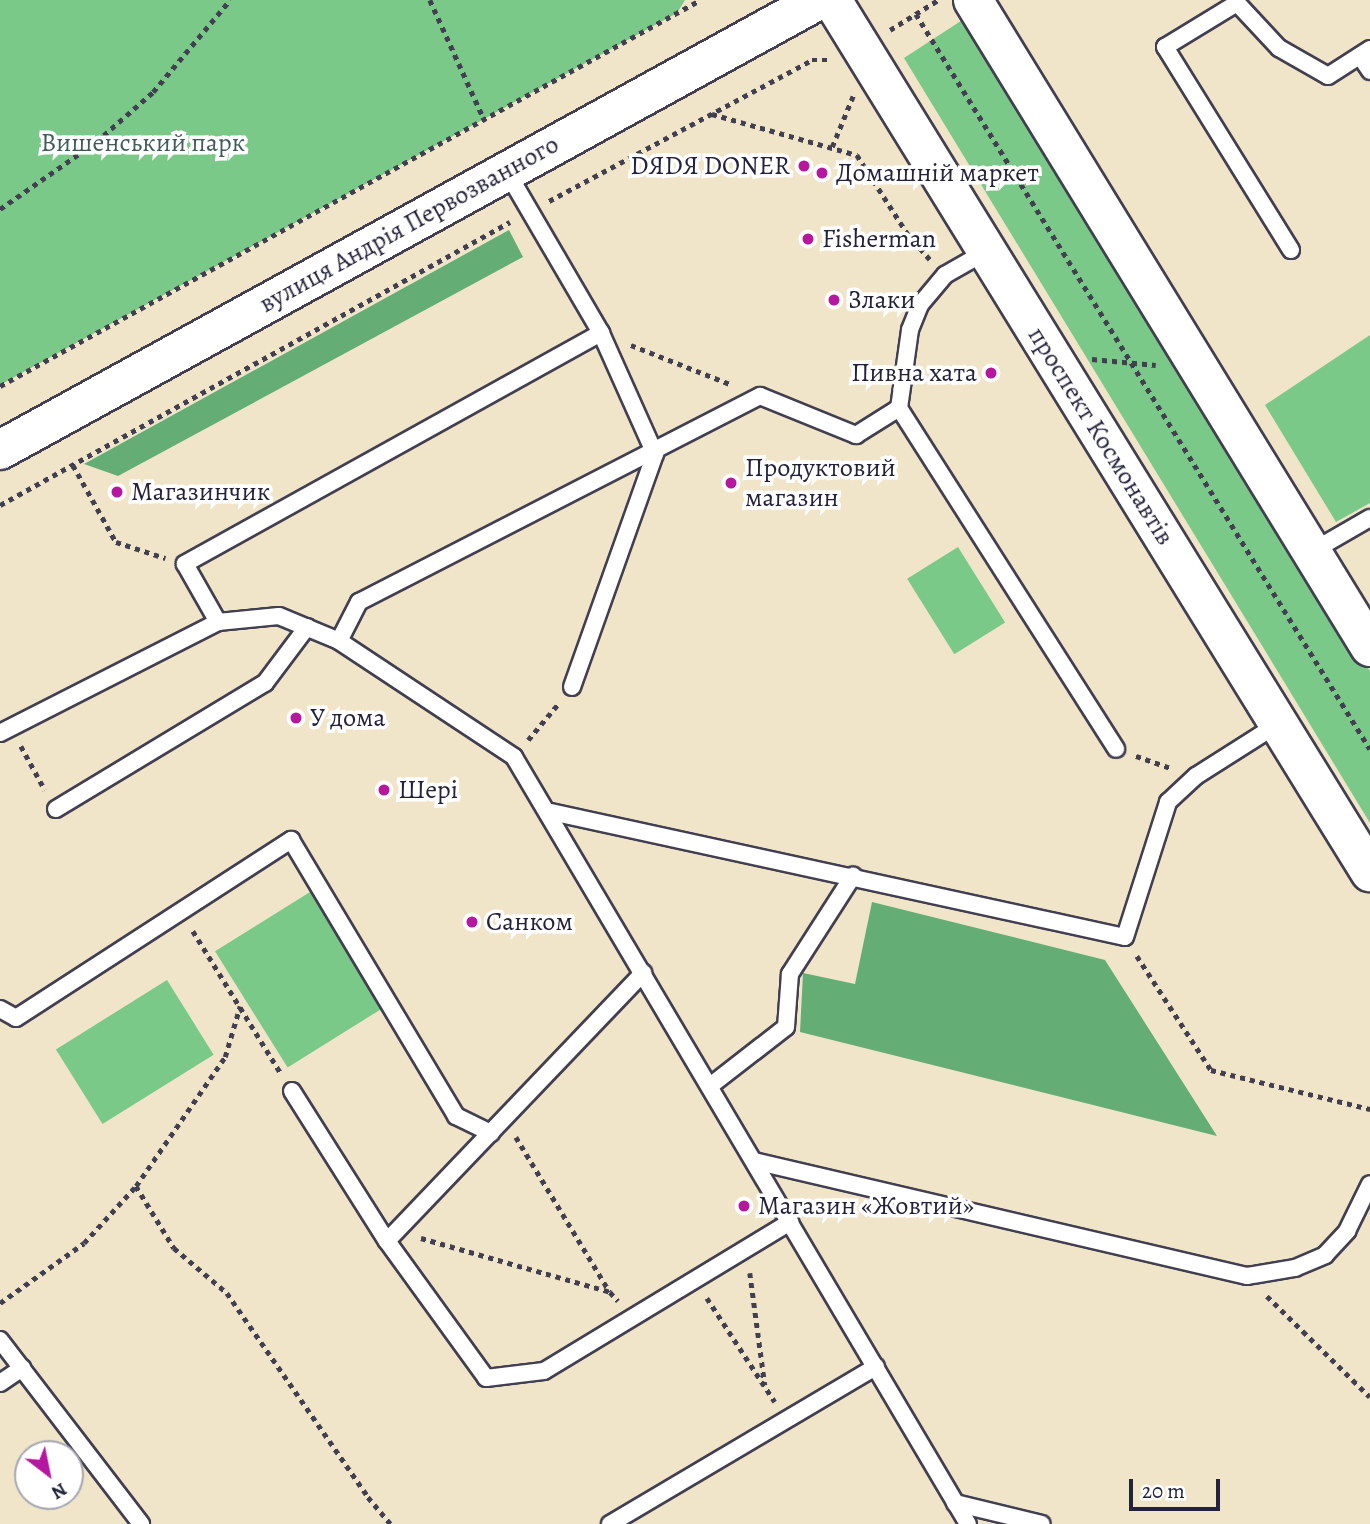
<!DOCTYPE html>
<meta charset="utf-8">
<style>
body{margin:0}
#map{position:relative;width:1370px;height:1524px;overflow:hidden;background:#f0e5c9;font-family:Alegreya,serif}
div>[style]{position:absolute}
.green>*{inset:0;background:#7bc989;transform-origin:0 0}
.forest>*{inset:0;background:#64ad75}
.path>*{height:4.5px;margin-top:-2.25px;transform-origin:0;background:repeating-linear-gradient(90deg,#413f50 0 5px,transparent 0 10px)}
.roads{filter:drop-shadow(2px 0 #413f50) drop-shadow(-2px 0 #413f50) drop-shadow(0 2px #413f50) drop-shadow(0 -2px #413f50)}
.lane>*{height:16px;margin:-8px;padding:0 8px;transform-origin:8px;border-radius:8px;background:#fff}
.secondary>*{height:38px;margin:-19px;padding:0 19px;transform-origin:19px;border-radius:19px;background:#fff}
.dots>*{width:19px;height:19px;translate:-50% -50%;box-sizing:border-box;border:4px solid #fff;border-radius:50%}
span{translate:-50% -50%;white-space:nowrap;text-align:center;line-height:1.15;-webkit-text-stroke:7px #fff;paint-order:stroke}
.park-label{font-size:26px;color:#415c56}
.poi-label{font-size:26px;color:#22223b}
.right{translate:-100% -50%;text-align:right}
.left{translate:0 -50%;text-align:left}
.street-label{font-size:26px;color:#22223b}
.north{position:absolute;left:14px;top:1440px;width:70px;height:70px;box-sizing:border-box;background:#fff;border:2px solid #a7a7b1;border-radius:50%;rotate:148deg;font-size:19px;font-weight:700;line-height:28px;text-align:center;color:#22223b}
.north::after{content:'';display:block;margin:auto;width:24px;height:32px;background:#b5179e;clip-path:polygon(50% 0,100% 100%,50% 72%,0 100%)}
.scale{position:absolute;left:1129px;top:1479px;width:91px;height:32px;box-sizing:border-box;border:4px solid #22223b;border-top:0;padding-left:9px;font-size:21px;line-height:24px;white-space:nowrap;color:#22223b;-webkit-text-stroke:5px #fff;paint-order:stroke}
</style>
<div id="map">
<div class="green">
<i style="clip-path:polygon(0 0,685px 0,677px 13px,0 385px)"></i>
<i style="clip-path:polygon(967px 17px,1370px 671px,1370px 823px,904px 58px)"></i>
<i style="clip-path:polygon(1370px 335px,1370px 503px,1336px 522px,1265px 405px)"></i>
<i style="left:958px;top:547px;width:89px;height:60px;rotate:58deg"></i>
<i style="left:310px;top:892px;width:137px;height:112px;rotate:58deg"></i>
<i style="left:167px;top:980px;width:88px;height:131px;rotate:58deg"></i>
</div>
<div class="forest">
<i style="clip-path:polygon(509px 230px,523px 257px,118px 476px,84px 464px)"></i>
<i style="clip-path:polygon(872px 902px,1105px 960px,1217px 1136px,800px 1032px,803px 973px,855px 984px)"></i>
</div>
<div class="path">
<i style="left:430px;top:0;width:131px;rotate:65.6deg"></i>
<i style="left:916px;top:14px;width:864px;rotate:58.3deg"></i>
<i style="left:890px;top:30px;width:57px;rotate:-32deg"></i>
<i style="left:712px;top:114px;width:151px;rotate:15.8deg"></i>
<i style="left:857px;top:155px;width:93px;rotate:57.3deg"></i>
<i style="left:907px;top:233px;width:35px;rotate:49deg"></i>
<i style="left:832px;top:147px;width:55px;rotate:-67.6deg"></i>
<i style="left:549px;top:201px;width:298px;rotate:-28.2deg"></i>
<i style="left:812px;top:60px;width:18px"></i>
<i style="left:0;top:209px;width:117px;rotate:-34.9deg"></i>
<i style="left:96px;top:142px;width:76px;rotate:-41.3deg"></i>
<i style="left:153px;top:92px;width:120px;rotate:-50.1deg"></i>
<i style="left:631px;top:345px;width:106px;rotate:21.5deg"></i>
<i style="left:1092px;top:359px;width:64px;rotate:5.4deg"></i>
<i style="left:0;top:386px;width:799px;rotate:-28.87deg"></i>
<i style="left:73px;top:465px;width:88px;rotate:60.8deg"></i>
<i style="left:116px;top:542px;width:52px;rotate:18.1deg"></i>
<i style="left:0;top:505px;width:583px;rotate:-29.03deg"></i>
<i style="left:528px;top:740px;width:47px;rotate:-50.2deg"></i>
<i style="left:21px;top:746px;width:50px;rotate:61.4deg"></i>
<i style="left:1136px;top:756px;width:37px;rotate:19deg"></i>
<i style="left:193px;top:931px;width:166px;rotate:58.3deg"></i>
<i style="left:1137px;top:956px;width:136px;rotate:57deg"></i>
<i style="left:1211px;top:1070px;width:164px;rotate:13.8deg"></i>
<i style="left:516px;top:1137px;width:181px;rotate:58.8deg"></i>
<i style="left:136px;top:1186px;width:73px;rotate:58.5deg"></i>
<i style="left:174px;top:1248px;width:70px;rotate:40.3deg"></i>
<i style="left:227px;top:1293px;width:248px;rotate:55.3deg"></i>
<i style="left:368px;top:1497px;width:35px;rotate:50deg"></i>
<i style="left:421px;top:1238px;width:197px;rotate:15.9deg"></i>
<i style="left:610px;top:1292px;width:12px;rotate:48deg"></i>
<i style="left:750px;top:1273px;width:113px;rotate:82.4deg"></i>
<i style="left:1267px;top:1296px;width:144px;rotate:44.4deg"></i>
<i style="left:707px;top:1298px;width:124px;rotate:56.8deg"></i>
<i style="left:0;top:1303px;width:103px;rotate:-35.5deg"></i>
<i style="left:84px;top:1243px;width:77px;rotate:-47.6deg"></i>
<i style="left:136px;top:1186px;width:157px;rotate:-55.4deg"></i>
<i style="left:225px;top:1057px;width:53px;rotate:-73.6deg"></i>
</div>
<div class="roads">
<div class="lane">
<i style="left:1360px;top:56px;width:18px;rotate:56deg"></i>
<i style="left:507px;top:172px;width:186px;rotate:59.7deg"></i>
<i style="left:601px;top:333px;width:476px;rotate:151deg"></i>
<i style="left:185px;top:564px;width:67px;rotate:60.4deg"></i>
<i style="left:218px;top:622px;width:61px;rotate:-5.6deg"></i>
<i style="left:279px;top:616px;width:65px;rotate:22.6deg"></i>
<i style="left:339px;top:641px;width:210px;rotate:33.5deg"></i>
<i style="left:514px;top:757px;width:891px;rotate:59.38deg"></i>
<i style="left:1291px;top:250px;width:239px;rotate:-121.8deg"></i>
<i style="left:1165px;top:47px;width:84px;rotate:-31.4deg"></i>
<i style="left:1237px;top:3px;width:62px;rotate:47deg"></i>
<i style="left:1279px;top:48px;width:56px;rotate:29.7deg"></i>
<i style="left:1328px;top:76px;width:50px;rotate:-32.7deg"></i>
<i style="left:987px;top:251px;width:48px;rotate:150.3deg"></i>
<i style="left:945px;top:275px;width:39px;rotate:130deg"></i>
<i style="left:920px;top:305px;width:27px;rotate:112deg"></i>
<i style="left:910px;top:330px;width:79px;rotate:98deg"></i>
<i style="left:899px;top:408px;width:404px;rotate:57.5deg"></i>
<i style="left:1311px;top:552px;width:68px;rotate:-30deg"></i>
<i style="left:339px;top:641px;width:44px;rotate:-62.9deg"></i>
<i style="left:359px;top:602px;width:451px;rotate:-27.2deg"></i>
<i style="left:760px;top:396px;width:104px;rotate:22.1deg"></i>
<i style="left:856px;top:435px;width:51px;rotate:-32.1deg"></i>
<i style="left:572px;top:687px;width:247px;rotate:-70.4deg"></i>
<i style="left:655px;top:454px;width:133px;rotate:-114.1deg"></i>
<i style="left:0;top:733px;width:245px;rotate:-27deg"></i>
<i style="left:56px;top:809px;width:244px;rotate:-31.1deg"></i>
<i style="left:265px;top:683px;width:70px;rotate:-53.1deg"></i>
<i style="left:551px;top:812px;width:587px;rotate:12.29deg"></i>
<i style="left:1125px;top:937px;width:142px;rotate:-72.3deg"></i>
<i style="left:1168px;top:802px;width:38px;rotate:-43deg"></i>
<i style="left:1196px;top:776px;width:97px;rotate:-32.4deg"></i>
<i style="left:0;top:1009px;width:18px;rotate:29deg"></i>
<i style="left:16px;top:1018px;width:328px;rotate:-32.9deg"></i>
<i style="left:291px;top:840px;width:322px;rotate:59.1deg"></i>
<i style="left:456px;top:1116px;width:39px;rotate:26deg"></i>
<i style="left:710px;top:1086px;width:96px;rotate:-37.8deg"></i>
<i style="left:786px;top:1027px;width:53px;rotate:-85.7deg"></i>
<i style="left:790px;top:974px;width:117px;rotate:-57.3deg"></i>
<i style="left:292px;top:1091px;width:178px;rotate:57.7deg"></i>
<i style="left:387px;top:1241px;width:169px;rotate:54.1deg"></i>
<i style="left:486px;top:1378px;width:58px;rotate:-6.9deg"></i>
<i style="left:544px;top:1371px;width:288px;rotate:-31.2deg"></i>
<i style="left:754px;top:1161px;width:506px;rotate:13.13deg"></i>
<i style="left:1247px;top:1276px;width:49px;rotate:-9.5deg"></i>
<i style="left:1295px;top:1268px;width:33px;rotate:-23deg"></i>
<i style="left:1325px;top:1255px;width:33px;rotate:-47deg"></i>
<i style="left:1347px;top:1231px;width:52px;rotate:-63.9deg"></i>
<i style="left:387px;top:1241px;width:371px;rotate:-46.3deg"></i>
<i style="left:0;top:1340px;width:232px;rotate:52.5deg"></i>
<i style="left:0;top:1383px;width:27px;rotate:-34deg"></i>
<i style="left:955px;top:1503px;width:89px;rotate:13.6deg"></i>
<i style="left:610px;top:1524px;width:309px;rotate:-30.6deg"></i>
</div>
<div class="secondary">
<i style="left:832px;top:0;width:1025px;rotate:58.33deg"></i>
<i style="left:973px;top:0;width:759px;rotate:58.47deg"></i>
<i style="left:0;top:450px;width:934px;rotate:-28.79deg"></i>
</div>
</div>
<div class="dots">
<i style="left:804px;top:166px;background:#b5179e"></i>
<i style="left:822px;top:173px;background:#b5179e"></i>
<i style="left:808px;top:239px;background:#b5179e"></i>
<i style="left:834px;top:300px;background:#b5179e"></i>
<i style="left:991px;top:373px;background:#b5179e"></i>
<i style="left:731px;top:483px;background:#b5179e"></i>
<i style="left:117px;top:492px;background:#b5179e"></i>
<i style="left:296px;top:718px;background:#b5179e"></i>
<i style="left:384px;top:790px;background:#b5179e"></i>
<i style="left:472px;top:922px;background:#b5179e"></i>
<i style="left:744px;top:1206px;background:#b5179e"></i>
</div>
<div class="park-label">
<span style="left:143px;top:143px">Вишенський парк</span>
</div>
<div class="poi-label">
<span class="right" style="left:790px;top:166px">DЯDЯ DONER</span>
<span class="left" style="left:836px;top:173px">Домашній маркет</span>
<span class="left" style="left:822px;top:239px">Fisherman</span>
<span class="left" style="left:848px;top:300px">Злаки</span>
<span class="right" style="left:977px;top:373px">Пивна хата</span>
<span class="left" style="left:745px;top:483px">Продуктовий<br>магазин</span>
<span class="left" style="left:131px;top:492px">Магазинчик</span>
<span class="left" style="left:310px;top:718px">У дома</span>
<span class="left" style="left:398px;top:790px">Шері</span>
<span class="left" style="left:486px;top:922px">Санком</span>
<span class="left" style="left:758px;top:1206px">Магазин «Жовтий»</span>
</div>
<div class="street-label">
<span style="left:409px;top:224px;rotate:-29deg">вулиця Андрія Первозванного</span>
<span style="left:1101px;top:436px;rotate:58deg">проспект Космонавтів</span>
</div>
<div class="north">N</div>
<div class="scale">20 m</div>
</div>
